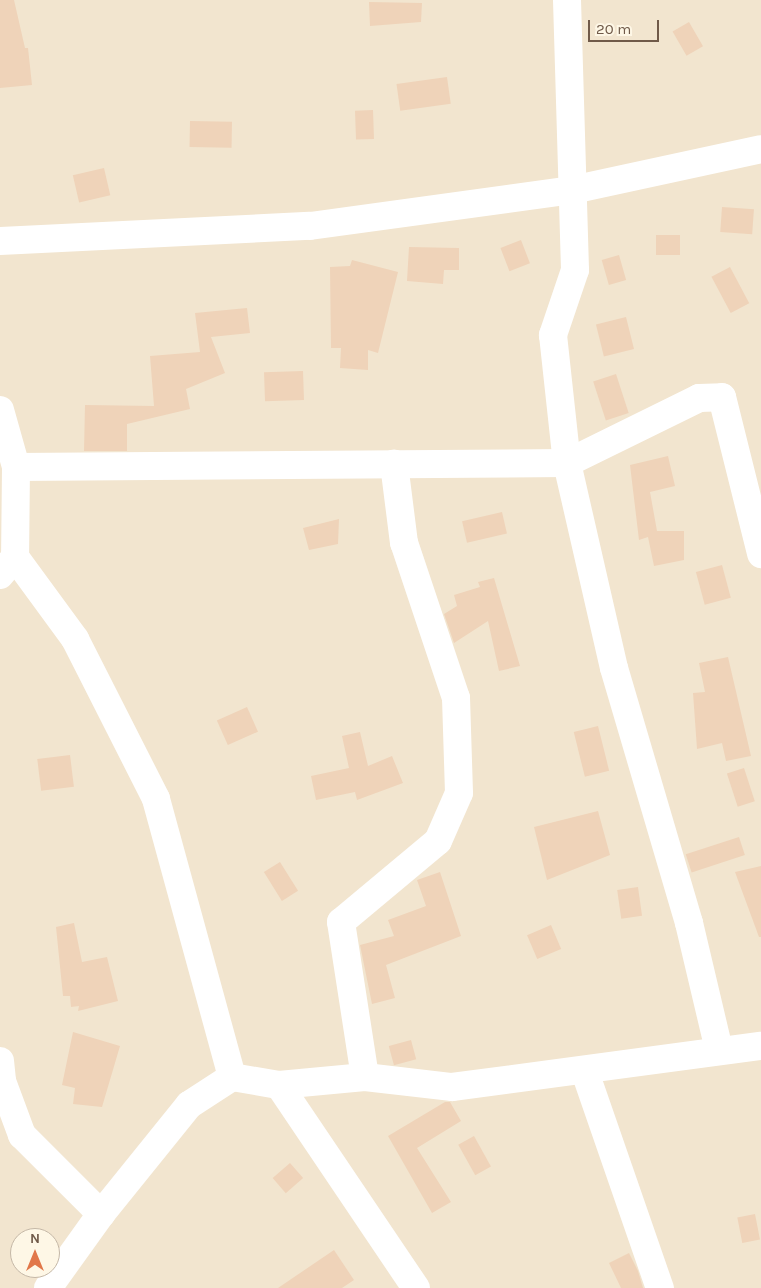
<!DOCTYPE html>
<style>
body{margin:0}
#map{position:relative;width:761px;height:1288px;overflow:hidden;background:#fbf3e0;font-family:Karla,sans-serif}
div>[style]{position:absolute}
.residential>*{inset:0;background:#f2e5cf}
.building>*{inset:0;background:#efd3b9;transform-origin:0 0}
.minor>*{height:28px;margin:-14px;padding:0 14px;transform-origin:14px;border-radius:14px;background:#fff}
span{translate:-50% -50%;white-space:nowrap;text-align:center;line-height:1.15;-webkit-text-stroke:4.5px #fef7e6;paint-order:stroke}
.north{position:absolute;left:10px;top:1228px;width:50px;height:50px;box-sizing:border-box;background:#fef7e6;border:1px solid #c5b8a7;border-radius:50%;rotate:0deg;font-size:14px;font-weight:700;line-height:20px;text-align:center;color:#705a49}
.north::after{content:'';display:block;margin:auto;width:18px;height:22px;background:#e17749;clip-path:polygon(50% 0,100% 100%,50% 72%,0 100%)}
.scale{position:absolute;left:588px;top:20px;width:71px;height:22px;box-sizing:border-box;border:2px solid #705a49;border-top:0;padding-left:6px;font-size:15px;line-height:18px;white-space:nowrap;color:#705a49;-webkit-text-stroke:4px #fef7e6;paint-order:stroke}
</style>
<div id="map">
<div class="residential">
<i style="clip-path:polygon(evenodd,0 0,761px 0,761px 1288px,0 1288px,0 0,20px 1238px,50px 1238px,50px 1268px,20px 1268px,20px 1238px)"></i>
</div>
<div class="building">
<i style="clip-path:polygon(0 0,14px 0,25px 48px,28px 48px,32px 85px,0 88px)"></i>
<i style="clip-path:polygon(369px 2px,422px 3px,421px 22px,370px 26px)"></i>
<i style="left:689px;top:22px;width:28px;height:19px;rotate:60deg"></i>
<i style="left:447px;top:77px;width:27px;height:51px;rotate:82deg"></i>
<i style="left:373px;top:110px;width:29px;height:18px;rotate:88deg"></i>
<i style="left:190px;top:121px;width:42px;height:26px;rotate:1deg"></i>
<i style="left:104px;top:168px;width:28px;height:32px;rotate:77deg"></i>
<i style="left:722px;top:207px;width:32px;height:25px;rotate:4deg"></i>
<i style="left:656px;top:235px;width:24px;height:20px"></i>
<i style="left:521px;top:240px;width:25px;height:22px;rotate:69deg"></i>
<i style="clip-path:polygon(409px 247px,459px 248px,459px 270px,444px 270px,443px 284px,407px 281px)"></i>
<i style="left:619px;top:255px;width:26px;height:18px;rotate:74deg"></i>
<i style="clip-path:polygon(352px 260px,398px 272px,378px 353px,368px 350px,368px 370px,340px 368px,341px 348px,331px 348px,330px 267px,350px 266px)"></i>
<i style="left:730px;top:267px;width:41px;height:21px;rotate:62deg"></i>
<i style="clip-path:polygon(247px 308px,250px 333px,211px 337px,225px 373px,186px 389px,190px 409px,127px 424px,127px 451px,84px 451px,85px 405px,154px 406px,150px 356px,200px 352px,195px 313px)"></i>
<i style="left:626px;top:317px;width:33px;height:31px;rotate:76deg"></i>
<i style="left:303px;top:371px;width:29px;height:39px;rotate:88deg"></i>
<i style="left:616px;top:374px;width:41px;height:24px;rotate:72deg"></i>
<i style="clip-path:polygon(668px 456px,675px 486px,650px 492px,657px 531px,684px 531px,684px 560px,654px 566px,648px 537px,639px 540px,630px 465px)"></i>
<i style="left:502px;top:512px;width:22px;height:41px;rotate:77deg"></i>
<i style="clip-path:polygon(339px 519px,338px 544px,309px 550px,303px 528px)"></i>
<i style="left:722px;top:565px;width:34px;height:27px;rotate:75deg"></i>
<i style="clip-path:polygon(494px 578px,520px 666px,499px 671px,488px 621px,454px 643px,444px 614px,457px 606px,454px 595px,480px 587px,478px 582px)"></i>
<i style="clip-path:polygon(728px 657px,751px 756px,726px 761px,722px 743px,697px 749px,693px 693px,705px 692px,699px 663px)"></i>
<i style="left:247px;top:707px;width:27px;height:33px;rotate:66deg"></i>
<i style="left:598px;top:726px;width:46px;height:25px;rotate:76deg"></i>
<i style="clip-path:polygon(360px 732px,368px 766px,392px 756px,403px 783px,357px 800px,355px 792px,316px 800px,311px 776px,349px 768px,342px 736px)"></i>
<i style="left:70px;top:755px;width:32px;height:33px;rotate:83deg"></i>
<i style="left:744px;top:768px;width:35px;height:18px;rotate:72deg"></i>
<i style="clip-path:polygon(598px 811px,610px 855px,547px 880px,534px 827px)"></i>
<i style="left:739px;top:837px;width:19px;height:56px;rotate:72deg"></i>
<i style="left:280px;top:862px;width:34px;height:19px;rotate:58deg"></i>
<i style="clip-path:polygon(761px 866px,761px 937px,759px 937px,735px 872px)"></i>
<i style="clip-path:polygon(440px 872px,461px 936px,386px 965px,395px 998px,372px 1004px,360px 945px,394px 936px,388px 920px,426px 906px,417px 880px)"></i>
<i style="left:638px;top:887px;width:29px;height:21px;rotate:82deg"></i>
<i style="clip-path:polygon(74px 923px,82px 962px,107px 957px,118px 1001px,78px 1011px,79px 1006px,71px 1007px,70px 996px,63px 996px,56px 927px)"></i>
<i style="left:551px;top:925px;width:26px;height:26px;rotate:67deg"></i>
<i style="clip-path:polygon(73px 1032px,120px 1046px,102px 1107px,73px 1104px,75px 1088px,62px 1085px)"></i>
<i style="left:411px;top:1040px;width:20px;height:23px;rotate:75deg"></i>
<i style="clip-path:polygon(445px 1102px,450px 1102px,461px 1121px,417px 1148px,451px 1202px,432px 1213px,388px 1136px)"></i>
<i style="left:474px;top:1136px;width:35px;height:18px;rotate:61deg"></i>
<i style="left:290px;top:1163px;width:20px;height:23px;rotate:49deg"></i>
<i style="left:755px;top:1214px;width:26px;height:18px;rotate:79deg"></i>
<i style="clip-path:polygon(334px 1250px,354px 1280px,342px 1288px,278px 1288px)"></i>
<i style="clip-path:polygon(629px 1253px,638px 1271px,643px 1288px,621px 1288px,609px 1263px)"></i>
</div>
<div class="minor">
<i style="left:567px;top:0;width:270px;rotate:88.3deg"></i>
<i style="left:575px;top:270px;width:69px;rotate:108.7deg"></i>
<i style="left:553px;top:335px;width:129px;rotate:83.8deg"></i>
<i style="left:567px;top:463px;width:210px;rotate:77.1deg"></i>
<i style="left:614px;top:668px;width:266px;rotate:73.6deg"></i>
<i style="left:689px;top:923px;width:130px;rotate:76.7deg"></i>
<i style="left:0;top:241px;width:310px;rotate:-2.8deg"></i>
<i style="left:310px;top:226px;width:264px;rotate:-7.8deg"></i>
<i style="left:572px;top:190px;width:193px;rotate:-12.2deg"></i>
<i style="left:0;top:410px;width:59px;rotate:74.3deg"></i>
<i style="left:16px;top:467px;width:90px;rotate:90.6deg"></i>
<i style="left:15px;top:557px;width:102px;rotate:53.8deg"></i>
<i style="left:75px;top:639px;width:179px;rotate:63.1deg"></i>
<i style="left:156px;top:799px;width:288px;rotate:74.7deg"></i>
<i style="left:232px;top:1077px;width:51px;rotate:146.9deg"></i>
<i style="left:189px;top:1105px;width:140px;rotate:128.9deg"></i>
<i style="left:101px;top:1214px;width:91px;rotate:125.6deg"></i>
<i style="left:16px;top:467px;width:551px;rotate:-0.42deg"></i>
<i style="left:567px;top:463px;width:147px;rotate:-26.2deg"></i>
<i style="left:699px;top:398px;width:23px;rotate:-2deg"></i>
<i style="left:722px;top:397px;width:162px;rotate:76deg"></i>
<i style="left:0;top:575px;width:23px;rotate:-50deg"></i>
<i style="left:0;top:1061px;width:20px;rotate:84deg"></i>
<i style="left:2px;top:1081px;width:58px;rotate:69.7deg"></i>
<i style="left:22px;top:1135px;width:112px;rotate:45deg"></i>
<i style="left:585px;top:1072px;width:229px;rotate:70.9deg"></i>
<i style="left:232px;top:1077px;width:48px;rotate:9.7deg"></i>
<i style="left:279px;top:1085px;width:245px;rotate:56deg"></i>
<i style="left:365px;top:1077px;width:157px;rotate:-98.8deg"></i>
<i style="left:341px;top:922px;width:126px;rotate:-39.9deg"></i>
<i style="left:438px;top:841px;width:52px;rotate:-66.4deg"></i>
<i style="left:459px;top:793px;width:95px;rotate:-91.8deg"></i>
<i style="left:456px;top:698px;width:163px;rotate:-108.5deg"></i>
<i style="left:404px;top:543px;width:80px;rotate:-97.2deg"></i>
<i style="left:279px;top:1085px;width:86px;rotate:-5.3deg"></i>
<i style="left:365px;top:1077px;width:88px;rotate:6.6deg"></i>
<i style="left:452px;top:1087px;width:312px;rotate:-7.6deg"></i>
</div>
<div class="north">N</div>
<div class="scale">20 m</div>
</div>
